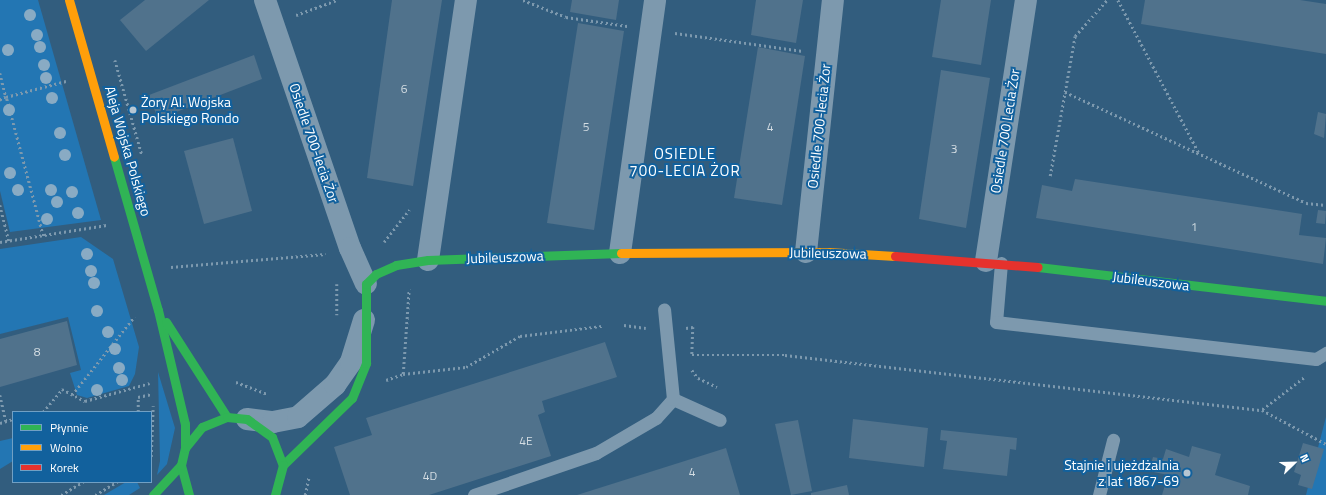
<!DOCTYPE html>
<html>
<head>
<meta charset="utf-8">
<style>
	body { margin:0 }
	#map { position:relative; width:1326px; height:495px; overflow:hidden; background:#325d7e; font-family:"Titillium Web",sans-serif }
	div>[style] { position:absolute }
	.green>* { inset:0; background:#2376b3 }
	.building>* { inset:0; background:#50728c }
	.path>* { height:2.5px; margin-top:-1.25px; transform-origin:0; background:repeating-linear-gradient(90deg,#7d99ae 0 2px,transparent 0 5px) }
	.lane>* { height:13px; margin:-6.5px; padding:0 6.5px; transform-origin:6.5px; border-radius:6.5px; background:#7d99ae }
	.street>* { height:22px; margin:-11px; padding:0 11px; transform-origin:11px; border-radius:11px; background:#7d99ae }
	.fast>* { height:9px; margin:-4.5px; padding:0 4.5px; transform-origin:4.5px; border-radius:4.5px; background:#30b455 }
	.slow>* { height:9px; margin:-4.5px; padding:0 4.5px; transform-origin:4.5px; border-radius:4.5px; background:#ff9f0a }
	.jam>* { height:9px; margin:-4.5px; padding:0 4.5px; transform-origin:4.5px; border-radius:4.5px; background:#e5322d }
	.trees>* { width:12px; height:12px; margin:-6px; border-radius:50%; background:#89abc4 }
	.dots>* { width:11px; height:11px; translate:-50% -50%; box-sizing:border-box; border:2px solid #12619d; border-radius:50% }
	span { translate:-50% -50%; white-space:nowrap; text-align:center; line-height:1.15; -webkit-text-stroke:4px #12619d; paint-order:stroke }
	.number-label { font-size:12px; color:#d3dce2 }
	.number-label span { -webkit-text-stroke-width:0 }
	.poi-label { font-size:14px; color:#fff }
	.left { translate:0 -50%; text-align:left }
	.right { translate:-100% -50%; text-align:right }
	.street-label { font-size:14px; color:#fff }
	.neighbourhood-label { font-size:15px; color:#fff; letter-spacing:1px }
	.legend { position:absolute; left:12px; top:411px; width:140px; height:72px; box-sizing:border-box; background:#12619d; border:1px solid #71a0c4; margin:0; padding:5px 7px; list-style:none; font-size:12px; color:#fff }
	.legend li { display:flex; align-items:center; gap:8px; height:20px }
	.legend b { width:20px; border:1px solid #71a0c4 }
	.north { position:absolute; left:1274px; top:443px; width:40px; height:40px; -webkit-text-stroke:3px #12619d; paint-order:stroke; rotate:67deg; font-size:11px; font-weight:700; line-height:16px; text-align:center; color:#fff }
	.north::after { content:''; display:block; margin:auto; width:14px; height:18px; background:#fff; clip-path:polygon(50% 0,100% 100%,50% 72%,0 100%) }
</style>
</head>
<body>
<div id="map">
	<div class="green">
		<i style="clip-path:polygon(0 0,38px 0,101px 220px,10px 232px,0 191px)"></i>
		<i style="clip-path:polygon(81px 237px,113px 259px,139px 347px,135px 374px,129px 386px,87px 398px,77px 395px,70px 373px,81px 370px,68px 317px,0 334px,0 249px)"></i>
		<i style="clip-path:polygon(158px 372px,175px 428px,167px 464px,157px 475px,160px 461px)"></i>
		<i style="clip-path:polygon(1326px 417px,1326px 495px,1306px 495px,1314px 463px)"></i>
		<i style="clip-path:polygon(13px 438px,13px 461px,0 469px,0 441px)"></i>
		<i style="clip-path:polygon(126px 482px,137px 482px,140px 488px,129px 495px,104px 495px)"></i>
	</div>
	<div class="building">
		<i style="clip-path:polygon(145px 0,209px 0,146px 51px,120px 20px)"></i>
		<i style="clip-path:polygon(392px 0,442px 0,413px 186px,367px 178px)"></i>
		<i style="clip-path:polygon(572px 0,619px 0,616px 20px,570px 12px)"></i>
		<i style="clip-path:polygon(756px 0,803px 0,796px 43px,751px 35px)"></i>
		<i style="clip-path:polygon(941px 0,991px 0,981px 65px,932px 57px)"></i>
		<i style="clip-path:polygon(1145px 0,1300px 0,1326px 4px,1326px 54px,1141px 24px)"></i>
		<i style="clip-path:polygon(578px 23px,624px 31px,594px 230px,547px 223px)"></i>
		<i style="clip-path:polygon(758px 47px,805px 56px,782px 205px,734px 198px)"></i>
		<i style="clip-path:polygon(254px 55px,262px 79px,158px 119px,149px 95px)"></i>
		<i style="clip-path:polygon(941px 70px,990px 78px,966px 228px,919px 219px)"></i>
		<i style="clip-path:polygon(1318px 112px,1326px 114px,1324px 138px,1314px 134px)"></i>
		<i style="clip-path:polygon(233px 138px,252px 211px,204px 224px,184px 151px)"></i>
		<i style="clip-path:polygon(1075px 179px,1302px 214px,1299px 235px,1326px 238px,1323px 264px,1036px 218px,1042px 185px,1072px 191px)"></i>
		<i style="clip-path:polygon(1318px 210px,1326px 211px,1325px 224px,1316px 223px)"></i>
		<i style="clip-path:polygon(67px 321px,77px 365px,0 387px,0 339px)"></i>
		<i style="clip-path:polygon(605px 342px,617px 377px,542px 401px,545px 412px,538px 415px,551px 456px,429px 495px,350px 495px,334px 447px,372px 435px,366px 418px)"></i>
		<i style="clip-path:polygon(853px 419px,928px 428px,924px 467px,849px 458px)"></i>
		<i style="clip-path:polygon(798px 420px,812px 491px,791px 495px,775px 424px)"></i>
		<i style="clip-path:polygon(941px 430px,1017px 438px,1016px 450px,1010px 449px,1007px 476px,943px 469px,947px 441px,940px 440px)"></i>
		<i style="clip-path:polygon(1303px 443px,1324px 449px,1312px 489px,1298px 485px,1301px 475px,1294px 472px)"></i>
		<i style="clip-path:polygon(1192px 446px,1221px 454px,1215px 475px,1250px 486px,1248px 495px,1162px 495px,1168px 475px,1149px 471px,1153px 457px,1163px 459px,1166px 449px,1189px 457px)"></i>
		<i style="clip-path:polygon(726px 448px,740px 495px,577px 495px)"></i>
		<i style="clip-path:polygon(847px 485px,849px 495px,811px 495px,811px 493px)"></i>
	</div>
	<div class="path">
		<i style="left:523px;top:0;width:46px;rotate:21.6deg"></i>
		<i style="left:566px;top:17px;width:62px;rotate:8.4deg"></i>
		<i style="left:1118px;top:0;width:173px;rotate:62.1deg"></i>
		<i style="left:296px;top:15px;width:44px;rotate:-20.1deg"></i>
		<i style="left:675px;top:33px;width:129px;rotate:8deg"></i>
		<i style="left:115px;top:60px;width:99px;rotate:74.1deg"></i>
		<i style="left:0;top:73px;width:25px;rotate:76deg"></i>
		<i style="left:6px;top:97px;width:7px;rotate:153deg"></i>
		<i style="left:1065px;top:92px;width:265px;rotate:24.7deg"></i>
		<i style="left:1306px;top:203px;width:20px;rotate:6deg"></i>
		<i style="left:1050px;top:176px;width:142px;rotate:-79.9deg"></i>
		<i style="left:1075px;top:36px;width:48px;rotate:-48.4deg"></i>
		<i style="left:0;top:205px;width:37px;rotate:76deg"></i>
		<i style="left:43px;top:236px;width:144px;rotate:-104.9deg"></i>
		<i style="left:6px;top:97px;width:62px;rotate:-14.9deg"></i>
		<i style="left:0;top:242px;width:108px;rotate:-9deg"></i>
		<i style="left:384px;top:242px;width:41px;rotate:-52deg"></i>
		<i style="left:171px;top:267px;width:155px;rotate:-4.8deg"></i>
		<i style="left:337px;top:284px;width:31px;rotate:90deg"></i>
		<i style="left:624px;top:325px;width:22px;rotate:8deg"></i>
		<i style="left:686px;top:328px;width:7px;rotate:-8deg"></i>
		<i style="left:693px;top:327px;width:28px;rotate:92deg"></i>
		<i style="left:692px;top:355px;width:93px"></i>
		<i style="left:785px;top:355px;width:480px;rotate:6.6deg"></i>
		<i style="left:692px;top:370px;width:10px;rotate:53deg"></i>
		<i style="left:698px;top:378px;width:21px;rotate:25deg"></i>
		<i style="left:403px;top:374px;width:85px;rotate:-86deg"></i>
		<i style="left:1304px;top:378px;width:53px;rotate:142.7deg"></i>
		<i style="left:1262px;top:410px;width:72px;rotate:28deg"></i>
		<i style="left:386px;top:380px;width:18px;rotate:-19deg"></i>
		<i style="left:403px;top:374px;width:63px;rotate:-6.3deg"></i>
		<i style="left:466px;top:367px;width:62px;rotate:-29.9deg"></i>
		<i style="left:520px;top:336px;width:83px;rotate:-7deg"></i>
		<i style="left:236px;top:382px;width:34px;rotate:21deg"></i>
		<i style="left:0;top:395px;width:27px;rotate:77deg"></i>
		<i style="left:72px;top:395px;width:100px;rotate:-51.5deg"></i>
		<i style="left:43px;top:412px;width:30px;rotate:-50deg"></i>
		<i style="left:62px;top:389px;width:26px;rotate:28deg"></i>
		<i style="left:85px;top:401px;width:67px;rotate:-15.5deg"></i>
		<i style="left:138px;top:412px;width:15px;rotate:-90deg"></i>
		<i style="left:138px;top:397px;width:14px;rotate:-12deg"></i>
		<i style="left:0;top:423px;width:14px;rotate:-17deg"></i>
		<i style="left:151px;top:457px;width:51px;rotate:-87.8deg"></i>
		<i style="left:61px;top:495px;width:26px;rotate:-31deg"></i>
		<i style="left:95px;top:495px;width:26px;rotate:-31deg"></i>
		<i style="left:305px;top:495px;width:19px;rotate:-78deg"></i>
	</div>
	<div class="lane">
		<i style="left:1001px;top:263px;width:59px;rotate:94.8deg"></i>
		<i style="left:996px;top:322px;width:322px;rotate:6.6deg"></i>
		<i style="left:1316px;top:359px;width:12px;rotate:-31deg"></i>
		<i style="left:673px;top:399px;width:51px;rotate:24.1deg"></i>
		<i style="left:474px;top:495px;width:129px;rotate:-19deg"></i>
		<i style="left:596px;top:453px;width:69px;rotate:-30.3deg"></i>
		<i style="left:656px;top:418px;width:25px;rotate:-48deg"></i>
		<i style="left:673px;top:399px;width:90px;rotate:-95.7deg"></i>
		<i style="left:1099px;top:495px;width:57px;rotate:-75.7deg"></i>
	</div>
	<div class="street">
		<i style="left:265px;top:0;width:262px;rotate:71.1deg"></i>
		<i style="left:350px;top:248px;width:39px;rotate:66deg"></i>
		<i style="left:806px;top:252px;width:253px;rotate:-83.9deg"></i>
		<i style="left:620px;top:253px;width:255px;rotate:-82.1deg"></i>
		<i style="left:428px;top:260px;width:263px;rotate:-81.7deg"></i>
		<i style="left:986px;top:261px;width:264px;rotate:-81.3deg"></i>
		<i style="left:247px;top:419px;width:26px;rotate:7deg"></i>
		<i style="left:273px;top:422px;width:25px;rotate:-11deg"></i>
		<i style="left:298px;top:417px;width:49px;rotate:-40.9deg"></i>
		<i style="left:335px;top:385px;width:28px;rotate:-55deg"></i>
		<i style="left:351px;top:362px;width:44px;rotate:-72.8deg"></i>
	</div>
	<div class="fast">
		<i style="left:114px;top:157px;width:159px;rotate:74deg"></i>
		<i style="left:158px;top:310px;width:117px;rotate:76.7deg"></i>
		<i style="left:185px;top:424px;width:24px;rotate:90deg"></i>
		<i style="left:1038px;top:267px;width:290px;rotate:6.7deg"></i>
		<i style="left:166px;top:322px;width:113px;rotate:57.3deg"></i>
		<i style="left:283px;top:465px;width:96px;rotate:-44.2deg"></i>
		<i style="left:352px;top:398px;width:38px;rotate:-68deg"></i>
		<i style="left:366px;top:363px;width:79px;rotate:-90deg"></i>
		<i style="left:366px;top:284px;width:14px;rotate:-45deg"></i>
		<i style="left:376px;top:274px;width:22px;rotate:-24deg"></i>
		<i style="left:396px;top:265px;width:32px;rotate:-9deg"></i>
		<i style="left:428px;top:260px;width:193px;rotate:-2.1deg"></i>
		<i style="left:153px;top:495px;width:41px;rotate:-47deg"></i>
		<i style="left:189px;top:495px;width:31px;rotate:-105deg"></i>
		<i style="left:181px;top:465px;width:17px;rotate:-77deg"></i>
		<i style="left:185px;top:448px;width:27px;rotate:-51deg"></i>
		<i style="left:202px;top:427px;width:27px;rotate:-22deg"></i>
		<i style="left:227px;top:417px;width:20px;rotate:6deg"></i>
		<i style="left:247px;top:419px;width:31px;rotate:36deg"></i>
		<i style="left:272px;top:437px;width:30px;rotate:69deg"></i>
		<i style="left:283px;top:465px;width:31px;rotate:105deg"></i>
	</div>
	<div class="slow">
		<i style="left:69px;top:0;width:163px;rotate:74deg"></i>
		<i style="left:621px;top:253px;width:207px;rotate:-0.3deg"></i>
		<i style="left:828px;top:252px;width:67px;rotate:3.4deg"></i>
	</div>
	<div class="jam">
		<i style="left:895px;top:256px;width:143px;rotate:4.4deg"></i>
	</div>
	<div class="trees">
		<i style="left:30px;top:15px"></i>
		<i style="left:37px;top:35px"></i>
		<i style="left:40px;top:47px"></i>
		<i style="left:8px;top:50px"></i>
		<i style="left:44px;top:65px"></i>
		<i style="left:46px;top:78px"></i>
		<i style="left:52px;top:98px"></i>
		<i style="left:9px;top:110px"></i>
		<i style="left:60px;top:133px"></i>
		<i style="left:65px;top:155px"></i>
		<i style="left:10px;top:173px"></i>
		<i style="left:18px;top:190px"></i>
		<i style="left:51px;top:190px"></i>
		<i style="left:72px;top:192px"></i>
		<i style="left:57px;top:202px"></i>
		<i style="left:78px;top:213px"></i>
		<i style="left:47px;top:219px"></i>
		<i style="left:87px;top:254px"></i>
		<i style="left:91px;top:271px"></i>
		<i style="left:94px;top:283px"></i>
		<i style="left:97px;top:311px"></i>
		<i style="left:108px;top:332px"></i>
		<i style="left:115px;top:349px"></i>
		<i style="left:119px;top:368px"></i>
		<i style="left:122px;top:380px"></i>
		<i style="left:97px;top:390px"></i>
	</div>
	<div class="dots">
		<i style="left:133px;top:110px;background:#b7c6d2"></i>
		<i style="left:1187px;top:473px;background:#b7c6d2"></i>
	</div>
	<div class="number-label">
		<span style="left:404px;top:89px">6</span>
		<span style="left:586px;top:127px">5</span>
		<span style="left:770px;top:127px">4</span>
		<span style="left:954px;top:149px">3</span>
		<span style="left:1194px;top:227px">1</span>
		<span style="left:37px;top:352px">8</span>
		<span style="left:526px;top:441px">4E</span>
		<span style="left:692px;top:472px">4</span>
		<span style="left:430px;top:476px">4D</span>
	</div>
	<div class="poi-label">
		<span class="left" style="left:141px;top:110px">Żory Al. Wojska<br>Polskiego Rondo</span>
		<span class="right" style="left:1179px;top:473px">Stajnie i ujeżdżalnia<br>z lat 1867-69</span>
	</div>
	<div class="street-label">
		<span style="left:819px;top:126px;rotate:-84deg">Osiedle 700-lecia Żor</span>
		<span style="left:1005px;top:131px;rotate:-81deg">Osiedle 700 Lecia Żor</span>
		<span style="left:314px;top:143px;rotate:71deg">Osiedle 700-lecia Żor</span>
		<span style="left:128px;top:151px;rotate:74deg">Aleja Wojska Polskiego</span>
		<span style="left:828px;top:253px;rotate:1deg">Jubileuszowa</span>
		<span style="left:505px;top:257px;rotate:-2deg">Jubileuszowa</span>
		<span style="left:1151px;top:281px;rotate:7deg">Jubileuszowa</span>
	</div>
	<div class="neighbourhood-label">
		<span style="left:685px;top:162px">OSIEDLE<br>700-LECIA ŻOR</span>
	</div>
	<ul class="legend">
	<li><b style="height:5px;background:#30b455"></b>Płynnie</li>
	<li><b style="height:5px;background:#ff9f0a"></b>Wolno</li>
	<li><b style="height:5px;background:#e5322d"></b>Korek</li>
	</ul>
	<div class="north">N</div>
</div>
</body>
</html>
